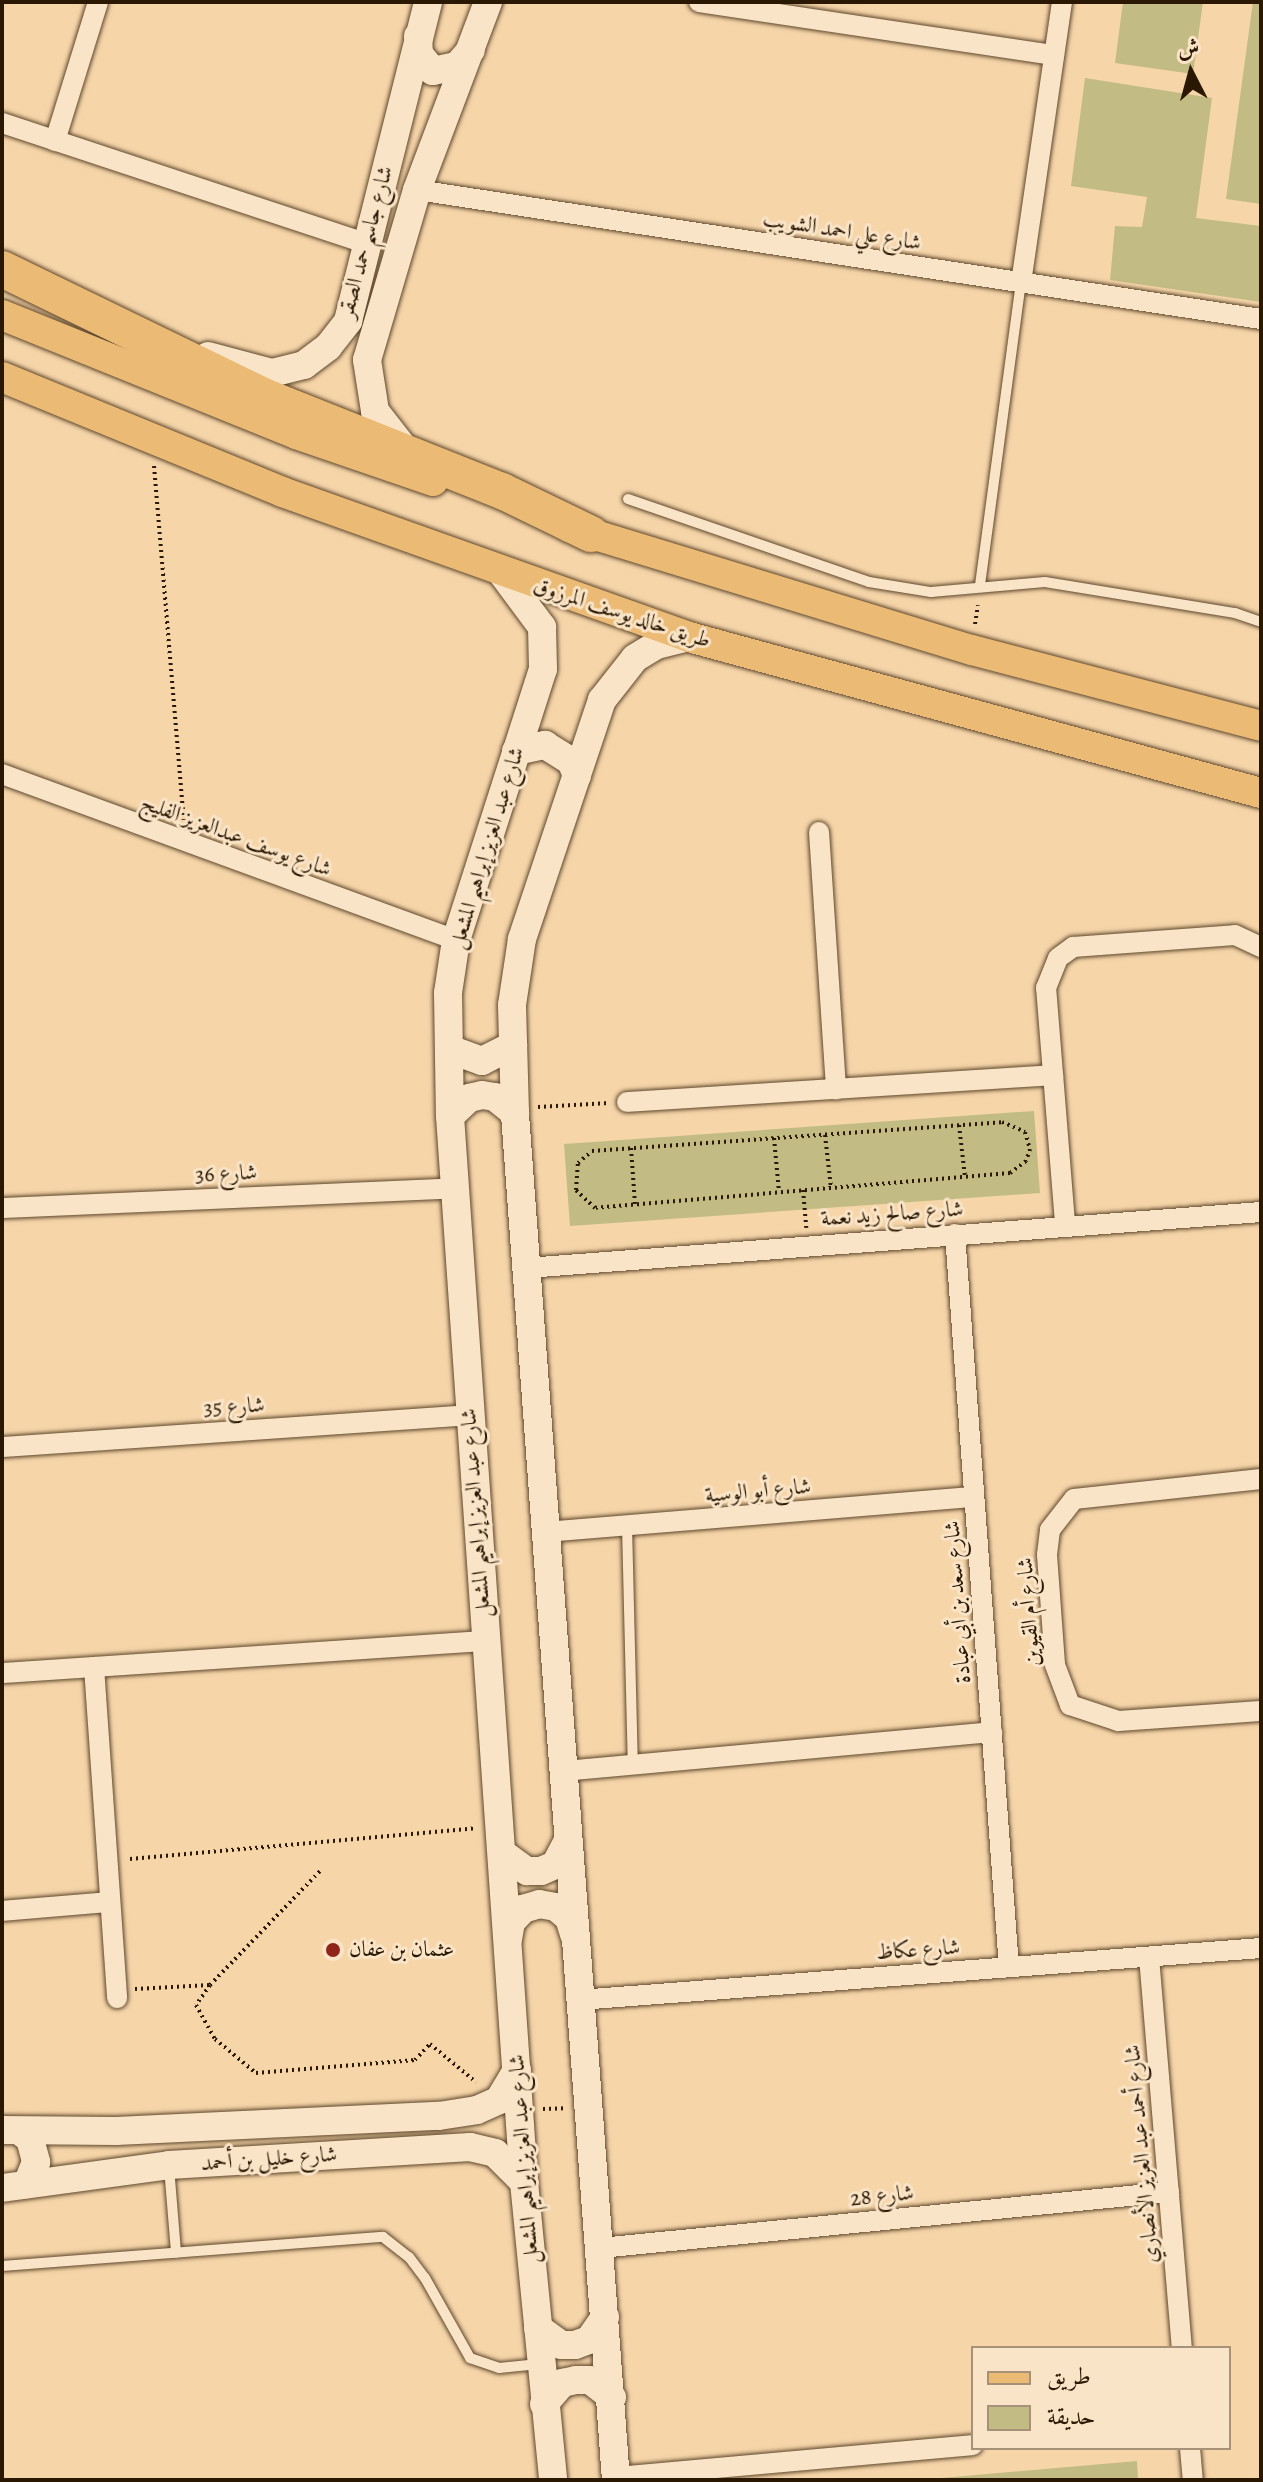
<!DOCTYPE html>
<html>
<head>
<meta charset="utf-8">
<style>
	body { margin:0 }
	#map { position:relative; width:1263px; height:2482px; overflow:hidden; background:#f6d5a9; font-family:Alegreya,Amiri,serif }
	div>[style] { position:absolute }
	.green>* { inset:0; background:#c2bc84 }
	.path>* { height:4px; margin-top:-2px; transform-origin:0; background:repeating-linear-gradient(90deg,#2b1803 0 2px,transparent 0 6px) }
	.roads { filter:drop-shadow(0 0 2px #5e472c) drop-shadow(0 0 2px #5e472c) }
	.lane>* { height:10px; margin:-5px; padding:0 5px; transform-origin:5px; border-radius:5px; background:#f9e4c7 }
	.street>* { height:20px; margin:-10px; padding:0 10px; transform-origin:10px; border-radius:10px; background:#f9e4c7 }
	.secondary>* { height:28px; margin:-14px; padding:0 14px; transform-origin:14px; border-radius:14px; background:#f9e4c7 }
	.primary>* { height:30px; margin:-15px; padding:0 15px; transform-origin:15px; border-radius:15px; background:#ebba74 }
	.highway>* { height:36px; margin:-18px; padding:0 18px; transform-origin:18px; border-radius:18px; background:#ebba74 }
	.dots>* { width:22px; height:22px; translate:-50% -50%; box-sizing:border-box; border:4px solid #f9e4c7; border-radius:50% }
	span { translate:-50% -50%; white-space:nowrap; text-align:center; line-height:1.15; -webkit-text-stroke:6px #f9e4c7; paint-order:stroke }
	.street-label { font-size:22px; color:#2b1803 }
	.poi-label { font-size:22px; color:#2b1803 }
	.left { translate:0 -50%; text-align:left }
	.frame { position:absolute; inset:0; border:4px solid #2b1803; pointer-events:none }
	.legend { position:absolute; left:971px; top:2346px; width:260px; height:104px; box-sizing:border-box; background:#f9e4c7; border:2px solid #a79279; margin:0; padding:10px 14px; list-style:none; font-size:24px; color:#2b1803 }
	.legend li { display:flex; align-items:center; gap:16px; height:40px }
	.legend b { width:40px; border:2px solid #a79279 }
	.north { position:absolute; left:1151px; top:32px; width:80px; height:80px; -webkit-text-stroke:6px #f9e4c7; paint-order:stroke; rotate:354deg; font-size:22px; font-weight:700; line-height:32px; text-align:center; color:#2b1803 }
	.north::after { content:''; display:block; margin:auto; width:28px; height:36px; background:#2b1803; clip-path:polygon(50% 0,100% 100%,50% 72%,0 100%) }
</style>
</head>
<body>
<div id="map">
	<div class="green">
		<i style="clip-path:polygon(1123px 2px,1203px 2px,1193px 74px,1115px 63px)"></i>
		<i style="clip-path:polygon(1253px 2px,1261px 2px,1261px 204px,1226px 199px)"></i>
		<i style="clip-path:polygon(1085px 78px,1212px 98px,1196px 218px,1261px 226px,1261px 302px,1110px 280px,1115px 226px,1142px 227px,1147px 197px,1071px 186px)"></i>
		<i style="clip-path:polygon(1034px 1111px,1040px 1193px,570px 1226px,564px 1144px)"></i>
		<i style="clip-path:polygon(1137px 2461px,1138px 2480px,919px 2480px)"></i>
	</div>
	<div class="path">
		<i style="left:154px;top:466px;width:355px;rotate:85.2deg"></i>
		<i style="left:975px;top:624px;width:19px;rotate:-81deg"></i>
		<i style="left:538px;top:1107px;width:71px;rotate:-3.2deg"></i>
		<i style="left:1002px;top:1122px;width:25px;rotate:23deg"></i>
		<i style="left:1025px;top:1132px;width:18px;rotate:74deg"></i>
		<i style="left:1030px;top:1149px;width:13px;rotate:108deg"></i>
		<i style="left:1026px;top:1161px;width:20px;rotate:143deg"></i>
		<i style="left:1010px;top:1173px;width:416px;rotate:175.2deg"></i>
		<i style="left:595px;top:1208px;width:26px;rotate:-137deg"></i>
		<i style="left:576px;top:1190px;width:27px;rotate:-86deg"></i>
		<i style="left:578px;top:1163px;width:18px;rotate:-41deg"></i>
		<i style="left:592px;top:1151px;width:411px;rotate:-4deg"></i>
		<i style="left:959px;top:1125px;width:52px;rotate:83.4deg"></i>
		<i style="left:825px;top:1135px;width:53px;rotate:83.5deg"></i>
		<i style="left:774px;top:1138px;width:54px;rotate:84.7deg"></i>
		<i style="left:631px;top:1148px;width:56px;rotate:85.9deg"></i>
		<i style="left:803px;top:1190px;width:38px;rotate:85deg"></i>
		<i style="left:130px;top:1859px;width:347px;rotate:-5.1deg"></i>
		<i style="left:210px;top:1985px;width:24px;rotate:125deg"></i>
		<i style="left:196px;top:2005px;width:39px;rotate:61deg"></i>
		<i style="left:215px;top:2039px;width:53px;rotate:39.7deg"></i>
		<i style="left:256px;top:2073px;width:160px;rotate:-4.7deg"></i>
		<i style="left:415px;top:2060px;width:22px;rotate:-47deg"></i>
		<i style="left:430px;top:2044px;width:60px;rotate:39.6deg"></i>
		<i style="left:135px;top:1989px;width:75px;rotate:-3.1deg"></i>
		<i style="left:210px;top:1985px;width:160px;rotate:-46deg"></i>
		<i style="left:543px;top:2109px;width:23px;rotate:-2deg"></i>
	</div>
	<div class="roads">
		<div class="lane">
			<i style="left:628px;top:499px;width:255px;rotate:19deg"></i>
			<i style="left:869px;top:582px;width:63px;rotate:9.2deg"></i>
			<i style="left:931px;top:592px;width:114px;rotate:-5deg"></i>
			<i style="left:1045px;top:582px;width:193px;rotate:9.3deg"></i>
			<i style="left:1235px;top:613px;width:28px;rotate:19deg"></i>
			<i style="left:980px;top:585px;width:305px;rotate:-82.3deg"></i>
			<i style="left:627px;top:1526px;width:239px;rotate:88.6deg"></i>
			<i style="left:169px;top:2167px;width:86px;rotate:85.3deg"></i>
			<i style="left:2px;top:2266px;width:382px;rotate:-4.4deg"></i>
			<i style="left:383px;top:2237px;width:33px;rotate:38deg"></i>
			<i style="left:409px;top:2257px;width:26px;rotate:53deg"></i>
			<i style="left:425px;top:2278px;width:92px;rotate:60.6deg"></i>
			<i style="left:470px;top:2358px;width:31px;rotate:19deg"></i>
			<i style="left:499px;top:2368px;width:40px;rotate:-5.7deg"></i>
		</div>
		<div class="street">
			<i style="left:699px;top:2px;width:359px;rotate:8.5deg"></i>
			<i style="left:2px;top:123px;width:385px;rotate:18.3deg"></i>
			<i style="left:55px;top:141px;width:145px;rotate:-72.8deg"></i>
			<i style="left:417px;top:190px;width:854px;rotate:8.69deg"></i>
			<i style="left:1021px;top:283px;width:284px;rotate:-81.7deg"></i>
			<i style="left:2px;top:774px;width:483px;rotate:20.1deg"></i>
			<i style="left:819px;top:832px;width:258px;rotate:86.2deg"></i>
			<i style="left:627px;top:1102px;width:427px;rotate:-3.6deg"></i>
			<i style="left:2px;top:1208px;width:451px;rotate:-2.5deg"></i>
			<i style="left:1065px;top:1223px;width:236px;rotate:-94.6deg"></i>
			<i style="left:1046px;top:988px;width:32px;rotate:-68deg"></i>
			<i style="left:1058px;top:958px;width:19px;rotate:-36deg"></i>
			<i style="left:1073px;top:947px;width:162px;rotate:-4.2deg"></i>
			<i style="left:1235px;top:935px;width:29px;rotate:25deg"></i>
			<i style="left:955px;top:1234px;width:735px;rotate:85.79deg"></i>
			<i style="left:527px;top:1268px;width:736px;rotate:-4.36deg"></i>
			<i style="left:2px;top:1447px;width:468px;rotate:-3.9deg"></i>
			<i style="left:1261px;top:1479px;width:188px;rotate:173.9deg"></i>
			<i style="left:1074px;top:1499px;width:39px;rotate:128deg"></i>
			<i style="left:1050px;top:1530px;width:25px;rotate:97deg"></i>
			<i style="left:1047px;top:1555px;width:110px;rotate:85.8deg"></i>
			<i style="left:1055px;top:1665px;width:43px;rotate:69.4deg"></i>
			<i style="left:1070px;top:1705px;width:51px;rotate:18.4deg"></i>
			<i style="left:1118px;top:1721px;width:143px;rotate:-4deg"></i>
			<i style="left:546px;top:1532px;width:429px;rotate:-4.7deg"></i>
			<i style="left:94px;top:1667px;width:332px;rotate:86deg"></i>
			<i style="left:2px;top:1673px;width:484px;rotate:-3.8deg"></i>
			<i style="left:564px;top:1771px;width:430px;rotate:-5.2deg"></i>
			<i style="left:2px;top:1911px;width:108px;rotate:-4.8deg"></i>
			<i style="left:1149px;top:1957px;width:392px;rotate:85.2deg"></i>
			<i style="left:579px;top:2000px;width:684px;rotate:-4.36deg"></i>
			<i style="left:600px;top:2248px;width:572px;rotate:-5.62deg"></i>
			<i style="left:1190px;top:2448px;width:32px;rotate:85deg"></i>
			<i style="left:616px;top:2477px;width:358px;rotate:-5.1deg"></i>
		</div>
		<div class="secondary">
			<i style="left:418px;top:36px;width:18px;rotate:87deg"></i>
			<i style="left:419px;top:54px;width:22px;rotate:51deg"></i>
			<i style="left:433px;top:71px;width:25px;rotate:-12deg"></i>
			<i style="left:457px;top:66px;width:21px;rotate:-49deg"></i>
			<i style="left:208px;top:356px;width:66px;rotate:14.9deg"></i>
			<i style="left:272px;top:373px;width:33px;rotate:-14deg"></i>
			<i style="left:304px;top:365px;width:30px;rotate:-37deg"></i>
			<i style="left:328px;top:347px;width:33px;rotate:-52deg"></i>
			<i style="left:348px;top:321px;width:329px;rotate:-75.9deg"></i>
			<i style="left:407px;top:452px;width:52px;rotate:-128deg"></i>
			<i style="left:375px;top:411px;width:52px;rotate:-98.9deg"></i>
			<i style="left:367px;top:360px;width:177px;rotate:-73.6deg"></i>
			<i style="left:417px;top:190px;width:201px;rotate:-69.3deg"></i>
			<i style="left:501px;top:572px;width:69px;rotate:53.3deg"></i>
			<i style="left:542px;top:627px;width:42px;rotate:88.6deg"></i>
			<i style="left:543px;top:669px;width:285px;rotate:107.8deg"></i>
			<i style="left:456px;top:940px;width:54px;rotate:98.6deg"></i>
			<i style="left:448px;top:993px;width:123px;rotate:89.1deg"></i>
			<i style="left:450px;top:1116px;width:1069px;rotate:86.03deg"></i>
			<i style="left:524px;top:2182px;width:299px;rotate:84.4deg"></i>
			<i style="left:516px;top:751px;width:30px;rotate:-12deg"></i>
			<i style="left:545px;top:745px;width:31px;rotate:32deg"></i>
			<i style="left:571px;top:761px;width:16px;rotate:68deg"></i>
			<i style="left:449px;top:1049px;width:35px;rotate:20deg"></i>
			<i style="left:482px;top:1061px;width:35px;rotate:-27deg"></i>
			<i style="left:450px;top:1116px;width:26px;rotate:-43deg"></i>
			<i style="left:469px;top:1098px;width:13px;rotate:-13deg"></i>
			<i style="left:482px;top:1095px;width:13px;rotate:9deg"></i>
			<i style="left:495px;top:1097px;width:26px;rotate:39deg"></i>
			<i style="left:502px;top:1853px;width:31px;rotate:36deg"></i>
			<i style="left:527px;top:1871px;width:14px"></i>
			<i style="left:541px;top:1871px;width:15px;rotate:-23deg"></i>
			<i style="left:555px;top:1865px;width:27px;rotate:-62deg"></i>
			<i style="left:508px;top:1939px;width:17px;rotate:-80deg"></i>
			<i style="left:511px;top:1922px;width:18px;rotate:-47deg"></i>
			<i style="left:523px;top:1909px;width:17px;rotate:-17deg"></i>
			<i style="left:539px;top:1904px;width:17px;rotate:10deg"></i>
			<i style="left:556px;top:1907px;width:17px;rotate:40deg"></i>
			<i style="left:569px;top:1918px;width:17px;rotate:73deg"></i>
			<i style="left:2px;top:2130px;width:114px;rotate:0.5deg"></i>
			<i style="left:116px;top:2131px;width:323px;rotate:-2.7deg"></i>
			<i style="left:439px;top:2116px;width:38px;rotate:-9deg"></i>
			<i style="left:477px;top:2110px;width:24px;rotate:-24deg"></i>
			<i style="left:499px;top:2100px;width:35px;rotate:-59deg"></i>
			<i style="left:20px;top:2131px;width:13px;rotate:39deg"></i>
			<i style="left:30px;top:2139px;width:24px;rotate:75deg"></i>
			<i style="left:36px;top:2162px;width:24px;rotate:112deg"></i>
			<i style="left:2px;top:2188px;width:169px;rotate:-7.8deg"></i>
			<i style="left:169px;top:2165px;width:302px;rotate:-3.4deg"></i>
			<i style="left:470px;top:2147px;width:26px;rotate:13deg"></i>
			<i style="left:495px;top:2153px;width:41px;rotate:45deg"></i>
			<i style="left:538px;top:2328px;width:29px;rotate:36deg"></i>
			<i style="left:561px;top:2345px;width:14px"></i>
			<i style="left:575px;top:2345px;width:15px;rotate:-20deg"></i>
			<i style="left:589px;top:2340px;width:28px;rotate:-55deg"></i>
			<i style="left:544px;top:2404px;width:28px;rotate:-49deg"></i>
			<i style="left:562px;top:2383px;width:14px;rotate:-12deg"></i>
			<i style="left:576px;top:2380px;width:14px"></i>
			<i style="left:590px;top:2380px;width:28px;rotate:38deg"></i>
			<i style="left:616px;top:2480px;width:1371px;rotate:-94.23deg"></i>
			<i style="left:515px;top:1113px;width:108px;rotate:-91.6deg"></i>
			<i style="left:512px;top:1005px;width:67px;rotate:-81.4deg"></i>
			<i style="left:522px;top:939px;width:252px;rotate:-71.5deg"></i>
			<i style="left:602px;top:700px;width:53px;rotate:-51.8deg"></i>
			<i style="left:635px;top:658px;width:26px;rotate:-31deg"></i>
			<i style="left:657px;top:645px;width:33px;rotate:-14deg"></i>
		</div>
		<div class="primary">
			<i style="left:2px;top:315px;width:317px;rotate:22deg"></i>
			<i style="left:296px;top:434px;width:145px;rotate:18.9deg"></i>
			<i style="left:2px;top:377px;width:303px;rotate:22.3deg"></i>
			<i style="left:282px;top:492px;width:432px;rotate:19.6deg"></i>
			<i style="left:689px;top:637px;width:593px;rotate:15.26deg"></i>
			<i style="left:569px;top:527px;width:421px;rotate:17deg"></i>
			<i style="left:972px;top:650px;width:299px;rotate:14.7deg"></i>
		</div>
		<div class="highway">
			<i style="left:2px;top:269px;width:290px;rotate:25.9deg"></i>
			<i style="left:263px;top:396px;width:257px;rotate:21.7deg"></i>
			<i style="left:502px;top:491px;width:99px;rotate:25.8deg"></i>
		</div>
	</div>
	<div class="dots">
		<i style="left:333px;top:1950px;background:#8f2418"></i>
	</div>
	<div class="street-label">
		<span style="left:842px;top:231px;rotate:9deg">شارع علي احمد الشويب</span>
		<span style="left:366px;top:242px;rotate:-75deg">شارع جاسم حمد الصقر</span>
		<span style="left:622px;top:613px;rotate:18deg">طريق خالد يوسف المرزوق</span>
		<span style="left:236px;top:836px;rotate:20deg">شارع يوسف عبدالعزيز الفليج</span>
		<span style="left:487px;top:848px;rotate:-73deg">شارع عبد العزيز إبراهيم المشعل</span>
		<span style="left:226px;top:1174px;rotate:-3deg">شارع 36</span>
		<span style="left:892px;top:1214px;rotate:-4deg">شارع صالح زيد نعمة</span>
		<span style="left:234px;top:1407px;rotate:-4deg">شارع 35</span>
		<span style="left:758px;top:1491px;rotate:-5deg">شارع أبو الوسية</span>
		<span style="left:476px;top:1513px;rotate:-94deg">شارع عبد العزيز إبراهيم المشعل</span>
		<span style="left:958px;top:1602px;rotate:-94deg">شارع سعد بن أبي عبادة</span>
		<span style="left:1029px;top:1612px;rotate:-94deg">شارع أم القيوين</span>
		<span style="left:918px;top:1950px;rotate:-4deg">شارع عكاظ</span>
		<span style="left:1142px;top:2154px;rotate:-95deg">شارع أحمد عبد العزيز الأنصاري</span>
		<span style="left:269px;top:2159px;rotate:-4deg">شارع خليل بن أحمد</span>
		<span style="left:524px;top:2159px;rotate:-94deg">شارع عبد العزيز إبراهيم المشعل</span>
		<span style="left:882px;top:2196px;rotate:-6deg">شارع 28</span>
	</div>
	<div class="poi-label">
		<span class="left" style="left:349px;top:1950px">عثمان بن عفان</span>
	</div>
	<div class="frame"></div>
	<ul class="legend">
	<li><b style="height:10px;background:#ebba74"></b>طريق</li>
	<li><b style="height:22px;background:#c2bc84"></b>حديقة</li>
	</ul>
	<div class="north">ش</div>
</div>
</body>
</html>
